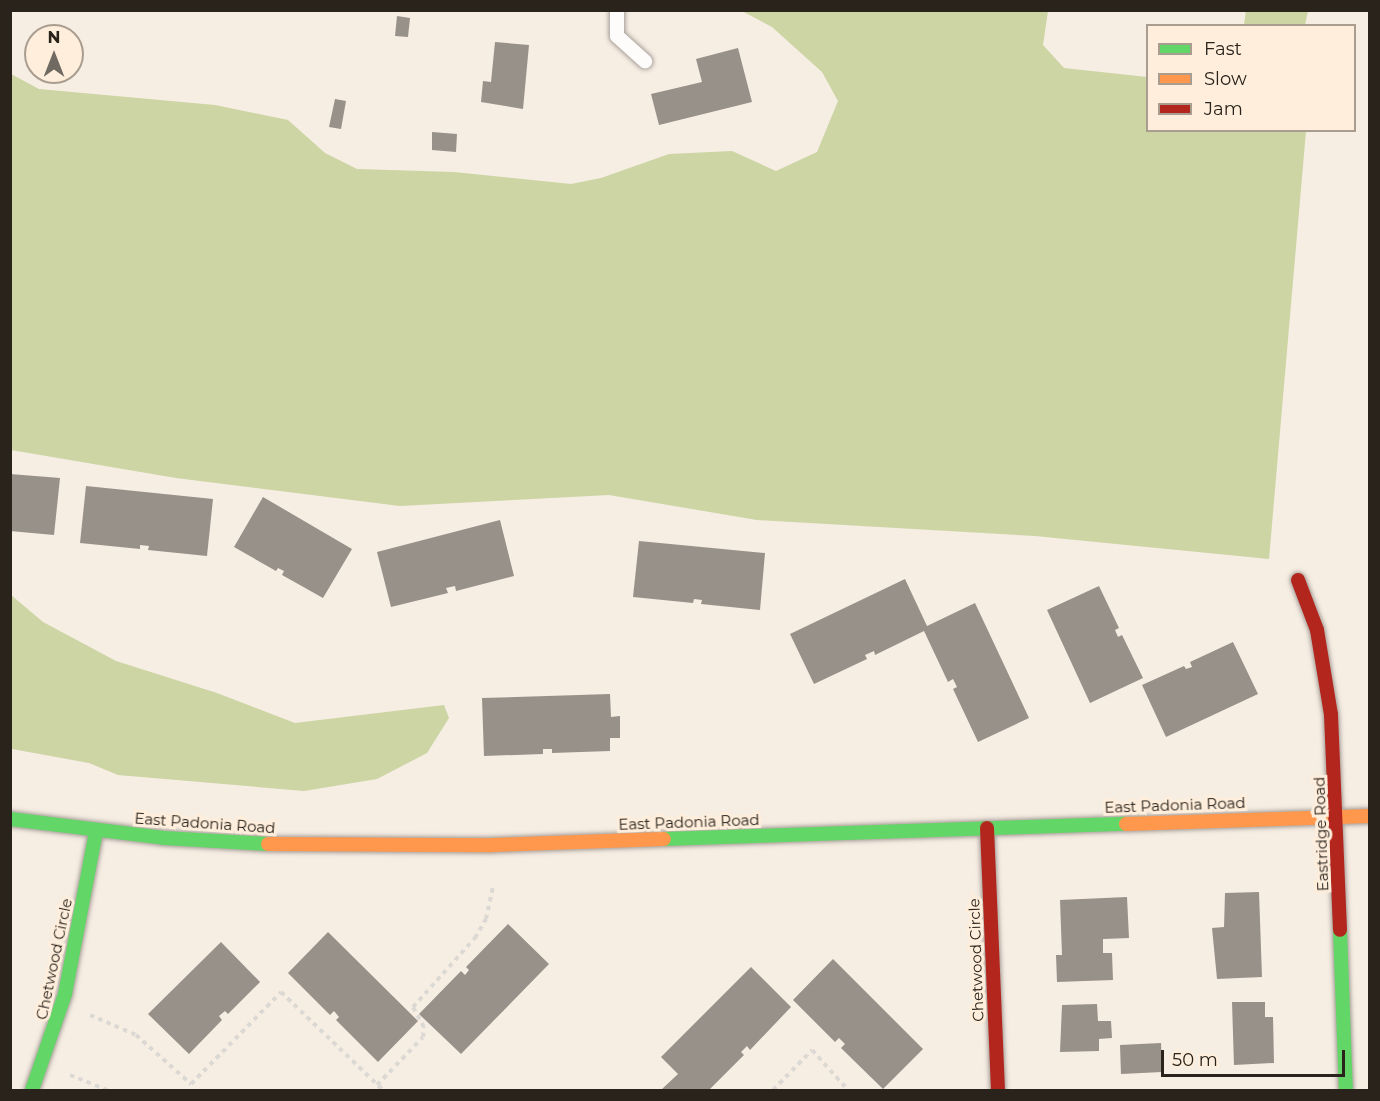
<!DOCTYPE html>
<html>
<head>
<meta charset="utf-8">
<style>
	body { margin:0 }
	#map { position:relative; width:1380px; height:1101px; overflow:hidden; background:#f6ede3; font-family:Montserrat,sans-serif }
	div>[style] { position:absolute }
	.forest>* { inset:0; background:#ccd5a3 }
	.building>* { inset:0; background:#989189 }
	.path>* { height:4px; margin-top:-2px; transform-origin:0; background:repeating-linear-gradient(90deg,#dcd9d5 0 4.5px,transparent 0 9px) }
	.roads { filter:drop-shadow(0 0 2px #a8a19a) drop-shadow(0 0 2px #a8a19a) }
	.lane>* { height:14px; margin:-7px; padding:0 7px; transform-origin:7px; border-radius:7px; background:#fefcfb }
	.fast>* { height:14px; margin:-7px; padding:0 7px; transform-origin:7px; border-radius:7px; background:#63d668 }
	.slow>* { height:14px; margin:-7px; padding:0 7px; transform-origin:7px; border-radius:7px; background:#ff974d }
	.jam>* { height:14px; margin:-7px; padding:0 7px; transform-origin:7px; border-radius:7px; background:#b3261e }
	span { translate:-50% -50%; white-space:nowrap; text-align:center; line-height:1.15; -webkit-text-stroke:6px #feeedb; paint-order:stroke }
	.street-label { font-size:15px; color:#29231c }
	.frame { position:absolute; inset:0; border:12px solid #29231c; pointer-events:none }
	.legend { position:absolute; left:1146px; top:24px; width:210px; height:108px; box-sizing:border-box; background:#feeedb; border:2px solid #a99d8f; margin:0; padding:8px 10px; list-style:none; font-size:18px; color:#29231c }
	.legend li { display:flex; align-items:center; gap:12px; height:30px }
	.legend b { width:30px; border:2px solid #a99d8f }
	.north { position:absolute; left:24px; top:24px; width:60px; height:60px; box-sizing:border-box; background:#feeedb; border:2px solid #a99d8f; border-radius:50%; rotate:0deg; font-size:16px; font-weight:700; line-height:24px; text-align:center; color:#29231c }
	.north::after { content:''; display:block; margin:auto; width:21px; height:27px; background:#716a62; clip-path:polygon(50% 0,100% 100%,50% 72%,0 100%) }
	.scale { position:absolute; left:1161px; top:1050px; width:184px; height:27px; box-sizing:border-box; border:3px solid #29231c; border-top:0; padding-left:8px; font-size:18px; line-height:21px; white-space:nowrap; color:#29231c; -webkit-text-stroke:4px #feeedb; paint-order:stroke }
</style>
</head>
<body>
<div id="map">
	<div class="forest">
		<i style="clip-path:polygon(1246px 10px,1308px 10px,1308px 11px,1305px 25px,1244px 25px)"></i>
		<i style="clip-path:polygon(742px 11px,1048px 11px,1043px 45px,1064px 68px,1147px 77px,1148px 130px,1306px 131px,1269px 559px,1035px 536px,757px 520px,609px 495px,400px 506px,176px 478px,11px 450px,11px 74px,39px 89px,215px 105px,288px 120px,325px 153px,357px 169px,454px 172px,571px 184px,601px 178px,669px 154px,732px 151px,776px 171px,817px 152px,838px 101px,822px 72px,772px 27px)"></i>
		<i style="clip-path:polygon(11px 595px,43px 622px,116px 661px,217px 693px,295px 723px,444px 705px,449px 718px,427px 753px,377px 779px,304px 791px,118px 775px,89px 763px,12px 749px)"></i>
	</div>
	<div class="building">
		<i style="clip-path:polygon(397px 16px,410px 18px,408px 37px,395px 36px)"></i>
		<i style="clip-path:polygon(495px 42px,529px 45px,523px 109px,481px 102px,483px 81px,491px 82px)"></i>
		<i style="clip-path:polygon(738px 48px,752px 102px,659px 125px,651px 94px,702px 82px,696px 59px)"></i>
		<i style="clip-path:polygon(335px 99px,346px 101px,341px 129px,329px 127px)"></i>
		<i style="clip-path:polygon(432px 132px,457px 134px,456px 152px,432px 150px)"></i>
		<i style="clip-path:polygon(10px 474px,60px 478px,54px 535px,10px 531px)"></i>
		<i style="clip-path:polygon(86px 486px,213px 499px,207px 556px,148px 550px,149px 546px,140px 545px,140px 549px,80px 543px)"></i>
		<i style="clip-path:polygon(263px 497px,352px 549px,323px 598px,282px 575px,284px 571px,278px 568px,276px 571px,234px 547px)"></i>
		<i style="clip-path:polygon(500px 520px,514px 576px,456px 591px,455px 586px,446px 588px,448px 593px,391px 607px,377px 552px)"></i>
		<i style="clip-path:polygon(639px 541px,765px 553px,760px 610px,701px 604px,702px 600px,694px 599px,693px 603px,633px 597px)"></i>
		<i style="clip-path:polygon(905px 579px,927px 626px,975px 603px,1029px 718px,978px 742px,953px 689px,957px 687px,953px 679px,948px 682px,924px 631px,875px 655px,874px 651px,865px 655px,867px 659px,814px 684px,790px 634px)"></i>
		<i style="clip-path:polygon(1099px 586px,1119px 628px,1115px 630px,1118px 637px,1122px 635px,1143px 678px,1090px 703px,1047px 610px)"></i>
		<i style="clip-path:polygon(1233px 642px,1258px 694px,1166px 737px,1142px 685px,1184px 666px,1186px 669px,1192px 667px,1190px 662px)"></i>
		<i style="clip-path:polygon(610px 694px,611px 717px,620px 716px,620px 738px,610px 738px,610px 751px,552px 753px,552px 749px,543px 749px,543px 754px,484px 756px,482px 698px)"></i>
		<i style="clip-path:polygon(1259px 892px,1262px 977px,1217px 979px,1212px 928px,1224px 927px,1225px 893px)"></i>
		<i style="clip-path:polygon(1127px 897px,1129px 938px,1103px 939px,1103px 953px,1112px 953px,1113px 980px,1057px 982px,1056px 955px,1062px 955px,1060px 900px)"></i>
		<i style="clip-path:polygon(508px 924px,549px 964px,461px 1054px,419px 1014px,461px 971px,465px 975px,469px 970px,466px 967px)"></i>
		<i style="clip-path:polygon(328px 932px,418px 1021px,378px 1062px,336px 1020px,339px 1017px,334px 1011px,330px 1015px,288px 973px)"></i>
		<i style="clip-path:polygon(221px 942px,260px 982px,228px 1014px,225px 1011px,219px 1016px,222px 1020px,189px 1054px,148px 1014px)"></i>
		<i style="clip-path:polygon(833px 959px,923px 1049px,883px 1089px,841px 1048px,845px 1044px,839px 1038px,835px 1042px,793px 1000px)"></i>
		<i style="clip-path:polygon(751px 967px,791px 1007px,750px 1050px,747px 1046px,741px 1052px,744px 1055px,709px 1090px,661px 1090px,678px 1074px,661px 1057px)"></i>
		<i style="clip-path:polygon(1232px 1002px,1265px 1002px,1265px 1017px,1273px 1017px,1274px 1063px,1234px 1065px)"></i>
		<i style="clip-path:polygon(1097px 1004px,1098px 1021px,1111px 1021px,1112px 1038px,1099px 1039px,1099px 1051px,1060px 1052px,1062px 1005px)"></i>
		<i style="clip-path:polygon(1161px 1043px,1162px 1072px,1121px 1074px,1120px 1045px)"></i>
	</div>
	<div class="path">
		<i style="left:90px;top:1015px;width:50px;rotate:23.5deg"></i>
		<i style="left:136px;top:1035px;width:74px;rotate:41.7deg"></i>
		<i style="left:191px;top:1084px;width:129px;rotate:-45.6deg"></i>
		<i style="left:281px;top:992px;width:141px;rotate:43.9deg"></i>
		<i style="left:70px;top:1075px;width:40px;rotate:22deg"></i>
		<i style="left:377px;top:1085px;width:66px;rotate:-46.2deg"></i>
		<i style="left:423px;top:1037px;width:10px;rotate:-84deg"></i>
		<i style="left:424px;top:1027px;width:23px;rotate:-119deg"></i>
		<i style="left:413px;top:1007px;width:93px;rotate:-48.1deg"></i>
		<i style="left:475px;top:938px;width:22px;rotate:-60deg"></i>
		<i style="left:486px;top:919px;width:34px;rotate:-78deg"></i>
		<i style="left:773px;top:1090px;width:56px;rotate:-45.7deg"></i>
		<i style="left:812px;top:1050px;width:54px;rotate:48deg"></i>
	</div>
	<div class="roads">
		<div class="lane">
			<i style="left:617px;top:10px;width:26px;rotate:90deg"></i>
			<i style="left:617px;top:36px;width:38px;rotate:42deg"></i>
		</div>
		<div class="fast">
			<i style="left:10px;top:819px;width:155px;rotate:7deg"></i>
			<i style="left:164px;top:838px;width:104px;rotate:3.3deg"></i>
			<i style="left:664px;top:839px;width:462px;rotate:-1.9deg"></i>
			<i style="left:1340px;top:930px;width:160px;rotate:87.9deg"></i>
			<i style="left:32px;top:1090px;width:102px;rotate:-71deg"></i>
			<i style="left:65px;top:994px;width:166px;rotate:-79.2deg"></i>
		</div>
		<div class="slow">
			<i style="left:1126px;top:824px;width:244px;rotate:-1.9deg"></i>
			<i style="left:268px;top:844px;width:225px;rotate:0.3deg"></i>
			<i style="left:493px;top:845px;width:171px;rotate:-2deg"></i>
		</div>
		<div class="jam">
			<i style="left:1298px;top:580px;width:53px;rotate:69.2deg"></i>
			<i style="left:1317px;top:630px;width:86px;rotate:80.6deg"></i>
			<i style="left:1331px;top:715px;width:215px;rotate:87.6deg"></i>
			<i style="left:987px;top:828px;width:262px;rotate:87.6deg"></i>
		</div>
	</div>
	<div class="street-label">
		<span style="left:1175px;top:805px;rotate:-2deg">East Padonia Road</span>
		<span style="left:689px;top:822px;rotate:-2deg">East Padonia Road</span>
		<span style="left:205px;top:823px;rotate:4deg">East Padonia Road</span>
		<span style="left:1321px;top:834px;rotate:-92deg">Eastridge Road</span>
		<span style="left:54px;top:959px;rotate:-78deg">Chetwood Circle</span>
		<span style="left:976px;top:960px;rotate:-92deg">Chetwood Circle</span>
	</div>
	<div class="frame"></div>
	<ul class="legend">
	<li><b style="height:8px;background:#63d668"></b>Fast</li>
	<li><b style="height:8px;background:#ff974d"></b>Slow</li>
	<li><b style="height:8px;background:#b3261e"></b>Jam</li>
	</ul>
	<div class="north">N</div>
	<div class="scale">50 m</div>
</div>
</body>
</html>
